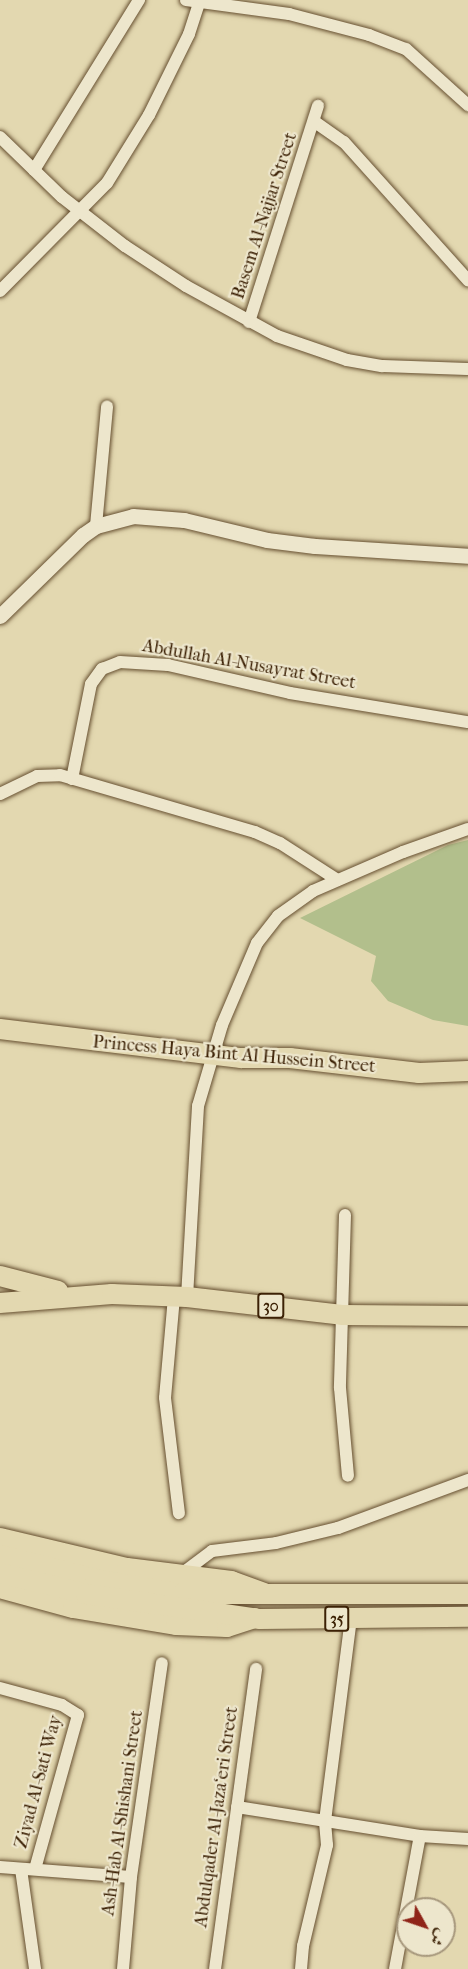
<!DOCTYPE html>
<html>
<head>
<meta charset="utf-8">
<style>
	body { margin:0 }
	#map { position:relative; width:468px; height:1969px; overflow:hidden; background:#e3d8b0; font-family:"IM FELL French Canon",Amiri,serif }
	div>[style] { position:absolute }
	.green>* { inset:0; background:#b2bf8c }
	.roads { filter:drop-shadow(0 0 2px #664f30) drop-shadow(0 0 2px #664f30) }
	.minor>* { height:12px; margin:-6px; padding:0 6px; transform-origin:6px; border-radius:6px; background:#ede6cc }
	.tertiary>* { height:15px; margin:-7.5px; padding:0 7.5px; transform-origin:7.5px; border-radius:7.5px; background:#ede6cc }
	.primary>* { height:20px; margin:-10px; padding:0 10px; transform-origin:10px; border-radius:10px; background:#e3d8b0 }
	.trunk>* { height:20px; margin:-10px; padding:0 10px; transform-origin:10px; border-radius:10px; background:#e3d8b0 }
	span { translate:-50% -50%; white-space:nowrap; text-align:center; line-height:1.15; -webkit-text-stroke:4.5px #ede6cc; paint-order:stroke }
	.shield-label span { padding:2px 4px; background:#ede6cc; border:2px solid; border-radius:4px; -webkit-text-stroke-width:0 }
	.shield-label { font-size:16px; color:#3c2105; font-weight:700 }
	.street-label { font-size:18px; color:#3c2105 }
	.north { position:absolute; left:396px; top:1897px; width:60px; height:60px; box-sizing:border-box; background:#ede6cc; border:2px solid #a6977c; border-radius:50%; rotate:130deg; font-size:16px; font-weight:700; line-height:24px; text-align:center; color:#3c2105 }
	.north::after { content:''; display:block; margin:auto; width:21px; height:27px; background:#8f2418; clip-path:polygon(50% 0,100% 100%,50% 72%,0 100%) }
</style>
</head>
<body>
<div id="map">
	<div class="green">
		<i style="clip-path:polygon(468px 840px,468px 1026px,433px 1020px,388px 1001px,371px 981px,376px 956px,300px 918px,448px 845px)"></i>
	</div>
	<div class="roads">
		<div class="minor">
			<i style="left:186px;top:0;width:104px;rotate:7.7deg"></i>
			<i style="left:289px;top:14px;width:83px;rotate:14.7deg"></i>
			<i style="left:369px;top:35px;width:40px;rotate:21deg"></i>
			<i style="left:406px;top:49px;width:84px;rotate:42.1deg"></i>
			<i style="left:315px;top:122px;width:35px;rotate:35deg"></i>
			<i style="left:344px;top:142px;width:186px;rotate:48.1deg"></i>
			<i style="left:0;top:137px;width:86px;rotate:44.1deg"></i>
			<i style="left:62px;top:197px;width:80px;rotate:37.9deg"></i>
			<i style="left:125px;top:246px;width:73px;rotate:33.3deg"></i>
			<i style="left:186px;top:286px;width:104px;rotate:28.8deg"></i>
			<i style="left:277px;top:336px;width:74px;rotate:18.9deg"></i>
			<i style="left:347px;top:360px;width:36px;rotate:10deg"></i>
			<i style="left:382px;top:366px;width:86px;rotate:2deg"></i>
			<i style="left:34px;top:170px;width:200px;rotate:-58.3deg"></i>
			<i style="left:0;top:291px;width:152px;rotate:-45.3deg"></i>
			<i style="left:107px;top:183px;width:80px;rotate:-58.3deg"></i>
			<i style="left:149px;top:115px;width:90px;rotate:-63.7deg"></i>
			<i style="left:189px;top:34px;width:36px;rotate:-72deg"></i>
			<i style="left:249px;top:322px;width:227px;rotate:-72.3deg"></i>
			<i style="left:96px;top:526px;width:120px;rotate:-84.7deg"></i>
			<i style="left:72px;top:779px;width:97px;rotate:-78.7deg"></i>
			<i style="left:91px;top:684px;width:19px;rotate:-54deg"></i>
			<i style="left:102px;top:669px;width:19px;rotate:-21deg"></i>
			<i style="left:120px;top:662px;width:48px;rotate:3.6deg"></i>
			<i style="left:168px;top:665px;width:125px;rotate:12.9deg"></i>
			<i style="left:290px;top:693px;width:180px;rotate:9.3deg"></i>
			<i style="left:0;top:794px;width:41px;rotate:-25.9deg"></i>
			<i style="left:37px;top:776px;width:23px;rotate:-2deg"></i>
			<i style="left:60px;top:775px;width:203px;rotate:16.3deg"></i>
			<i style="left:255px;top:832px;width:27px;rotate:24deg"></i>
			<i style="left:280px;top:843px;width:67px;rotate:32.7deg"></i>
			<i style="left:345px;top:1215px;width:173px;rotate:91.7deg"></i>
			<i style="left:340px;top:1388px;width:88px;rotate:84.8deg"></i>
			<i style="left:174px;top:1297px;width:101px;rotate:95.1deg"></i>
			<i style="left:165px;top:1398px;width:116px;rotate:83.1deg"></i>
			<i style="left:187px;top:1297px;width:191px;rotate:-86.7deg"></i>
			<i style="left:198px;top:1106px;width:84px;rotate:-73.5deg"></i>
			<i style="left:222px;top:1025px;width:89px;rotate:-66.9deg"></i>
			<i style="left:257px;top:943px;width:34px;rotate:-52deg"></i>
			<i style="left:278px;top:916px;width:43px;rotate:-35.5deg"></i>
			<i style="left:313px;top:891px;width:98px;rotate:-23.4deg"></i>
			<i style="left:403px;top:852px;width:69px;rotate:-19.5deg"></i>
			<i style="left:180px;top:1575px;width:40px;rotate:-37deg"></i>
			<i style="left:212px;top:1551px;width:64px;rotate:-7.1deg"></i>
			<i style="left:276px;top:1543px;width:64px;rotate:-13.6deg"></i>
			<i style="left:338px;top:1528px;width:139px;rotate:-20.3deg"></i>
			<i style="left:0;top:1688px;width:64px;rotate:15.3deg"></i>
			<i style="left:62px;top:1705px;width:19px;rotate:32deg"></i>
			<i style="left:78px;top:1715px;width:160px;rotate:105.6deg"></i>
			<i style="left:237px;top:1807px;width:185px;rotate:9deg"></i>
			<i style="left:420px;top:1836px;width:48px;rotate:3.6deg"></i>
			<i style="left:0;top:1867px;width:131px;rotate:4.4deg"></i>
			<i style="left:21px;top:1869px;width:101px;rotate:82deg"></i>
			<i style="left:123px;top:1969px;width:92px;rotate:-85deg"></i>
			<i style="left:131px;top:1877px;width:216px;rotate:-81.8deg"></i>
			<i style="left:215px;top:1969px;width:303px;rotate:-82.2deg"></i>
			<i style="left:301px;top:1969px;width:23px;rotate:-85deg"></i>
			<i style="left:303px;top:1946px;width:104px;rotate:-76.6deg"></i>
			<i style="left:327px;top:1845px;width:24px;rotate:-95deg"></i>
			<i style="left:325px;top:1821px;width:204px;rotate:-82.7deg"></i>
			<i style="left:395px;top:1969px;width:135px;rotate:-79.4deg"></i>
		</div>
		<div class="tertiary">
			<i style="left:0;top:616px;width:116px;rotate:-44.3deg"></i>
			<i style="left:83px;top:535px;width:16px;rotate:-35deg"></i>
			<i style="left:96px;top:526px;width:38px;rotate:-15deg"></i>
			<i style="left:133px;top:516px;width:51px;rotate:4.5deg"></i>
			<i style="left:184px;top:520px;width:85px;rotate:13.5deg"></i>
			<i style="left:267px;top:540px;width:48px;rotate:7.1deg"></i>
			<i style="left:315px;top:546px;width:153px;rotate:3.7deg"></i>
		</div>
		<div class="primary">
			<i style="left:0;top:1029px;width:243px;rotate:6.9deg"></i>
			<i style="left:241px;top:1058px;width:49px"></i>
			<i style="left:290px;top:1058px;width:130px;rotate:6.6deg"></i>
			<i style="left:419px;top:1073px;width:49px;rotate:-2.3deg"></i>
			<i style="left:0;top:1276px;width:60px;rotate:14.5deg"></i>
			<i style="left:0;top:1303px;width:112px;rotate:-4.6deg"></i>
			<i style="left:112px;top:1294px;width:75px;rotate:2.3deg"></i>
			<i style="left:187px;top:1297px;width:156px;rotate:6.6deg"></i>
			<i style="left:342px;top:1315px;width:126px;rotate:0.5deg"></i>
			<i style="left:0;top:1538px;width:130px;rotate:13.3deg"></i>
			<i style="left:127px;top:1568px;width:105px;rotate:7.1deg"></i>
			<i style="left:231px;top:1581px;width:35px;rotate:20deg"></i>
			<i style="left:0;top:1588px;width:76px;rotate:15.3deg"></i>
			<i style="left:73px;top:1608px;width:104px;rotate:9.4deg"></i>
			<i style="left:176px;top:1625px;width:51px;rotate:2.2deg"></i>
			<i style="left:227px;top:1627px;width:29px;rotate:-18deg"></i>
		</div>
		<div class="trunk">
			<i style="left:0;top:1555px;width:98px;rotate:14.2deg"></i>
			<i style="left:95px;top:1579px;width:87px;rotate:9.9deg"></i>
			<i style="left:181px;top:1594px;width:287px"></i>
			<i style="left:0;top:1573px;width:89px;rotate:13.7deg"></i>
			<i style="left:86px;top:1594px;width:176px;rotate:8.2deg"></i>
			<i style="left:260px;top:1619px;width:208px;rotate:-0.6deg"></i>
		</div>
	</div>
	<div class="shield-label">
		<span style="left:271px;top:1306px">30</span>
		<span style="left:337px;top:1619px">35</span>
	</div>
	<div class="street-label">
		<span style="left:265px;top:216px;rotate:-72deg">Basem Al-Najjar Street</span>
		<span style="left:249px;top:665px;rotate:10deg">Abdullah Al-Nusayrat Street</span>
		<span style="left:234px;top:1055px;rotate:5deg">Princess Haya Bint Al Hussein Street</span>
		<span style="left:39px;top:1782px;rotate:-75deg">Ziyad Al-Sati Way</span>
		<span style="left:123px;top:1813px;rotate:-82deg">Ash-Hab Al-Shishani Street</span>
		<span style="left:217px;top:1817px;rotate:-82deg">Abdulqader Al-Jaza‘eri Street</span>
	</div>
	<div class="north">ش</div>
</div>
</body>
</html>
